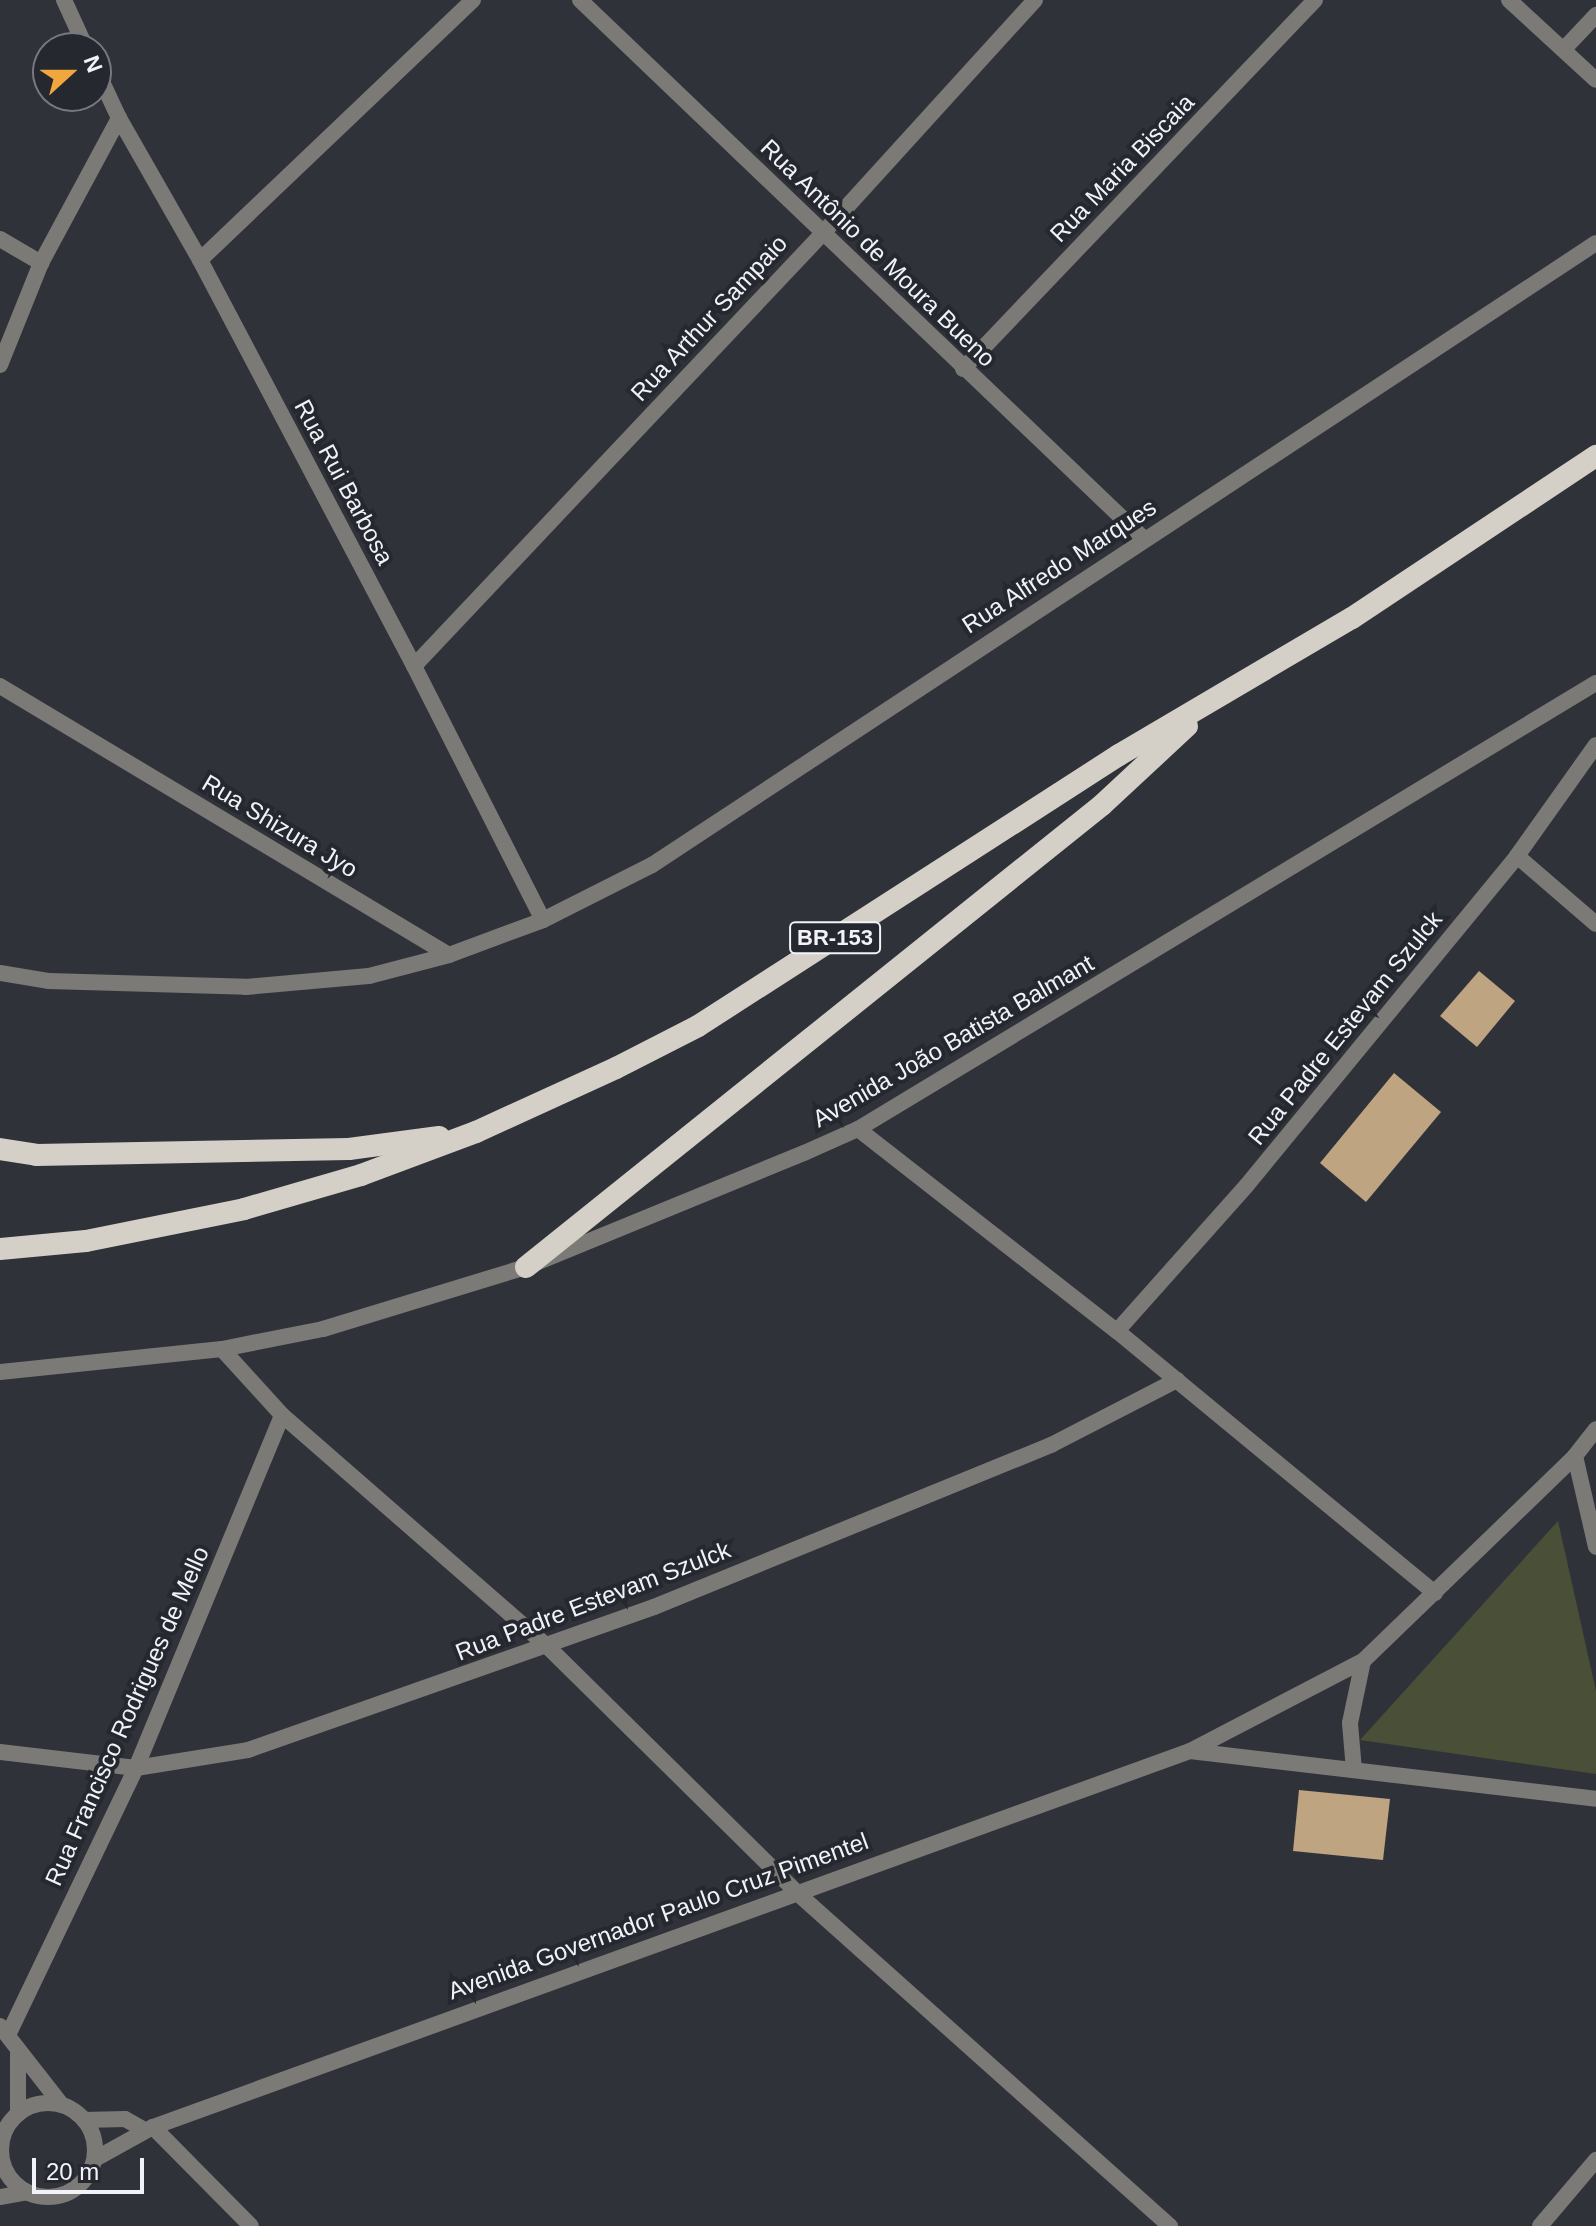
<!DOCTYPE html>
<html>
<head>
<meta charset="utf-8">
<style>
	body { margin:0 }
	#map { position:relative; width:1596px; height:2226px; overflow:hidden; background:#30323a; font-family:Arial,sans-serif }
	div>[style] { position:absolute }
	.green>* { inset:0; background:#4a4f37 }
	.building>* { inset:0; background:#bea481 }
	.minor>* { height:16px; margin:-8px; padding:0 8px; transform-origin:8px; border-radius:8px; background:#7c7a76 }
	.tertiary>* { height:16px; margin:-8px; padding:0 8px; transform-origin:8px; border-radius:8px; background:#7c7a76 }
	.tertiary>.ring { margin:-8px; padding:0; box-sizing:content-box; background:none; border:16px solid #7c7a76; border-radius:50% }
	.trunk>* { height:22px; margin:-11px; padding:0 11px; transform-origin:11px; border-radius:11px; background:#d4d0c7 }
	span { translate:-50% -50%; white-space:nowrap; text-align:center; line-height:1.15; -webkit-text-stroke:8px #262830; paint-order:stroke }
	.shield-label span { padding:2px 6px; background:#262830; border:2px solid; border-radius:6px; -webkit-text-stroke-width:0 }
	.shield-label { font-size:22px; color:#f1f3f8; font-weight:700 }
	.street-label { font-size:24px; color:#f1f3f8 }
	.north { position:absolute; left:32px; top:32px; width:80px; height:80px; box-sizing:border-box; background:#262830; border:2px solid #777980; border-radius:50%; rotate:69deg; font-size:22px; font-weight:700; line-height:32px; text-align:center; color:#f1f3f8 }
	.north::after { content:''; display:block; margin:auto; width:28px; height:36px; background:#efa73e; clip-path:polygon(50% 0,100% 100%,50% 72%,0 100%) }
	.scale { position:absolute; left:32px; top:2158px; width:112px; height:36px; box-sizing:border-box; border:4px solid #f1f3f8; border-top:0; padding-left:10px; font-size:24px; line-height:28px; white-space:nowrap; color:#f1f3f8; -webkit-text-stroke:6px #262830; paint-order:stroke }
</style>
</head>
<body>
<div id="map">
	<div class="green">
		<i style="clip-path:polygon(1558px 1521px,1596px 1691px,1596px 1774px,1360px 1740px)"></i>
	</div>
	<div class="building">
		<i style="clip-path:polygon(1479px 971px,1515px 1001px,1477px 1047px,1440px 1016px)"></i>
		<i style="clip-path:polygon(1394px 1073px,1441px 1112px,1366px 1202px,1320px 1163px)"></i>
		<i style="clip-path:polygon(1299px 1790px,1390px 1799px,1383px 1860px,1293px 1851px)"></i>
	</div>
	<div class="minor">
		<i style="left:64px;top:0;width:53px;rotate:65.4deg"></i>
		<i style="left:580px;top:0;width:780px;rotate:43.7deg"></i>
		<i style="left:1509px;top:0;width:118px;rotate:42.6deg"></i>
		<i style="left:1564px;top:49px;width:47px;rotate:-46.7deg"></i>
		<i style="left:96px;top:69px;width:54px;rotate:64.9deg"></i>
		<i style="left:119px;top:118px;width:163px;rotate:60.3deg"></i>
		<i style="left:200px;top:260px;width:459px;rotate:62.2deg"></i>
		<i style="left:414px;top:666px;width:285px;rotate:63.1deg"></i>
		<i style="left:0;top:239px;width:48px;rotate:30.3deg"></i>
		<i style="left:200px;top:260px;width:377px;rotate:-43.6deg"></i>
		<i style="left:0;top:365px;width:110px;rotate:-68.1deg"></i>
		<i style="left:41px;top:263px;width:165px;rotate:-61.7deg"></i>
		<i style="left:963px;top:369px;width:510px;rotate:-46.35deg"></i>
		<i style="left:414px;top:666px;width:596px;rotate:-46.63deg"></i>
		<i style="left:823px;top:233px;width:315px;rotate:-47.7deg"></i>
		<i style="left:0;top:686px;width:523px;rotate:30.93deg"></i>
		<i style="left:1517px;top:856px;width:104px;rotate:40.7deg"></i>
		<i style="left:0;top:973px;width:50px;rotate:9.3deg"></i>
		<i style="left:49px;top:981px;width:197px;rotate:1.7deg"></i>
		<i style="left:246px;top:987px;width:123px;rotate:-5.1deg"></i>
		<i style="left:369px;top:976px;width:83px;rotate:-14.7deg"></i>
		<i style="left:449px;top:955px;width:100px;rotate:-20.4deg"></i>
		<i style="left:543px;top:920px;width:122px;rotate:-26.8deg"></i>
		<i style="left:652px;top:865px;width:1130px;rotate:-33.38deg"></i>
		<i style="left:858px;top:1129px;width:328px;rotate:38deg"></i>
		<i style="left:1117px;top:1331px;width:412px;rotate:39.5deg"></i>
		<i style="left:1117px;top:1331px;width:195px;rotate:-48.3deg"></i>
		<i style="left:1247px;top:1185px;width:426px;rotate:-50.6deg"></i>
		<i style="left:1517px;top:856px;width:136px;rotate:-54.6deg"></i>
		<i style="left:222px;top:1349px;width:89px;rotate:47.7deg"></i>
		<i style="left:282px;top:1415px;width:353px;rotate:41.1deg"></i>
		<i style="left:548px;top:1647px;width:347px;rotate:44.6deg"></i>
		<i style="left:795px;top:1891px;width:503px;rotate:41.78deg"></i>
		<i style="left:0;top:1372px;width:223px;rotate:-5.9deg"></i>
		<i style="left:222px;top:1349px;width:103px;rotate:-11.2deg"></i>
		<i style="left:323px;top:1329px;width:212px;rotate:-17deg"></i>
		<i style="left:526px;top:1267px;width:300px;rotate:-22.3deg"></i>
		<i style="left:804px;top:1153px;width:59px;rotate:-24deg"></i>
		<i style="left:858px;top:1129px;width:862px;rotate:-31.15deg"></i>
		<i style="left:1575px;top:1456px;width:34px;rotate:-52deg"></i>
		<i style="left:0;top:1752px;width:137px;rotate:6.7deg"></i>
		<i style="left:136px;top:1768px;width:113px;rotate:-9.1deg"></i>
		<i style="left:248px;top:1750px;width:430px;rotate:-19.4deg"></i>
		<i style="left:654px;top:1607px;width:429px;rotate:-22.2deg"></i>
		<i style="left:1051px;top:1445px;width:142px;rotate:-27.3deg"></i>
		<i style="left:0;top:2026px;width:99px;rotate:52deg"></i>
		<i style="left:9px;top:2033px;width:294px;rotate:-64.4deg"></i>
		<i style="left:136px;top:1768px;width:382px;rotate:-67.5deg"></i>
		<i style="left:18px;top:2113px;width:60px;rotate:-90deg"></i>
		<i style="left:153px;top:2127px;width:139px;rotate:45.3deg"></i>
		<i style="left:1540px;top:2226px;width:87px;rotate:-49.7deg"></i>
	</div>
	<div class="tertiary">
		<i style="left:1575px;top:1456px;width:93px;rotate:77deg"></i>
		<i style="left:1190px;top:1751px;width:409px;rotate:6.7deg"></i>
		<i style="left:1354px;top:1770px;width:47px;rotate:-94.9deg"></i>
		<i style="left:1350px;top:1723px;width:63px;rotate:-78.2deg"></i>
		<i class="ring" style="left:1px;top:2103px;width:78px;height:78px"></i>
		<i style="left:84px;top:2120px;width:41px;rotate:-1.4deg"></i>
		<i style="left:125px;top:2119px;width:23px;rotate:29deg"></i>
		<i style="left:95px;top:2159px;width:66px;rotate:-28.9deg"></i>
		<i style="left:153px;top:2127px;width:1103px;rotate:-19.93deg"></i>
		<i style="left:1190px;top:1751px;width:195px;rotate:-27.5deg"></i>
		<i style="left:1363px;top:1661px;width:295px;rotate:-44deg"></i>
		<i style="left:0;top:2197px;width:28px;rotate:-10deg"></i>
	</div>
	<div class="trunk">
		<i style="left:0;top:1149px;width:36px;rotate:9deg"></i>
		<i style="left:36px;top:1155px;width:313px;rotate:-1.1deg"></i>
		<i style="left:349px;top:1149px;width:91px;rotate:-7.6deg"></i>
		<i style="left:0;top:1249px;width:86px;rotate:-5.3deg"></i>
		<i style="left:86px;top:1241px;width:161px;rotate:-11.4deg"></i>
		<i style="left:244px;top:1209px;width:122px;rotate:-16.2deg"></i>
		<i style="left:361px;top:1175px;width:123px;rotate:-20.5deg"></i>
		<i style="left:476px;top:1132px;width:154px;rotate:-24.6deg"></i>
		<i style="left:616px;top:1068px;width:92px;rotate:-27.1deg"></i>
		<i style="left:698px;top:1026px;width:501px;rotate:-32.77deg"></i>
		<i style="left:1119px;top:755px;width:270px;rotate:-30.5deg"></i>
		<i style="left:1352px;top:618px;width:293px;rotate:-33.6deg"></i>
		<i style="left:526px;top:1267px;width:738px;rotate:-38.73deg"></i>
		<i style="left:1102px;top:805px;width:116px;rotate:-42.9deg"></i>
	</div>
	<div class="shield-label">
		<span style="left:835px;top:938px">BR-153</span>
	</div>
	<div class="street-label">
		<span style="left:1122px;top:168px;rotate:-46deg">Rua Maria Biscaia</span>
		<span style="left:878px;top:253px;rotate:44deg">Rua Antônio de Moura Bueno</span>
		<span style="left:709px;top:318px;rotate:-47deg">Rua Arthur Sampaio</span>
		<span style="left:344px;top:482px;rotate:62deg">Rua Rui Barbosa</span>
		<span style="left:1059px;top:566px;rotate:-33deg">Rua Alfredo Marques</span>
		<span style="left:280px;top:826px;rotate:31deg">Rua Shizura Jyo</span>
		<span style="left:1345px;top:1028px;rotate:-51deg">Rua Padre Estevam Szulck</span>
		<span style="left:953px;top:1041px;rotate:-30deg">Avenida João Batista Balmant</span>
		<span style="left:593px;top:1601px;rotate:-21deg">Rua Padre Estevam Szulck</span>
		<span style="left:127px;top:1716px;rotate:-66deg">Rua Francisco Rodrigues de Mello</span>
		<span style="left:658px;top:1916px;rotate:-20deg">Avenida Governador Paulo Cruz Pimentel</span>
	</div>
	<div class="north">N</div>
	<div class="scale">20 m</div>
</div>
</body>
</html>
